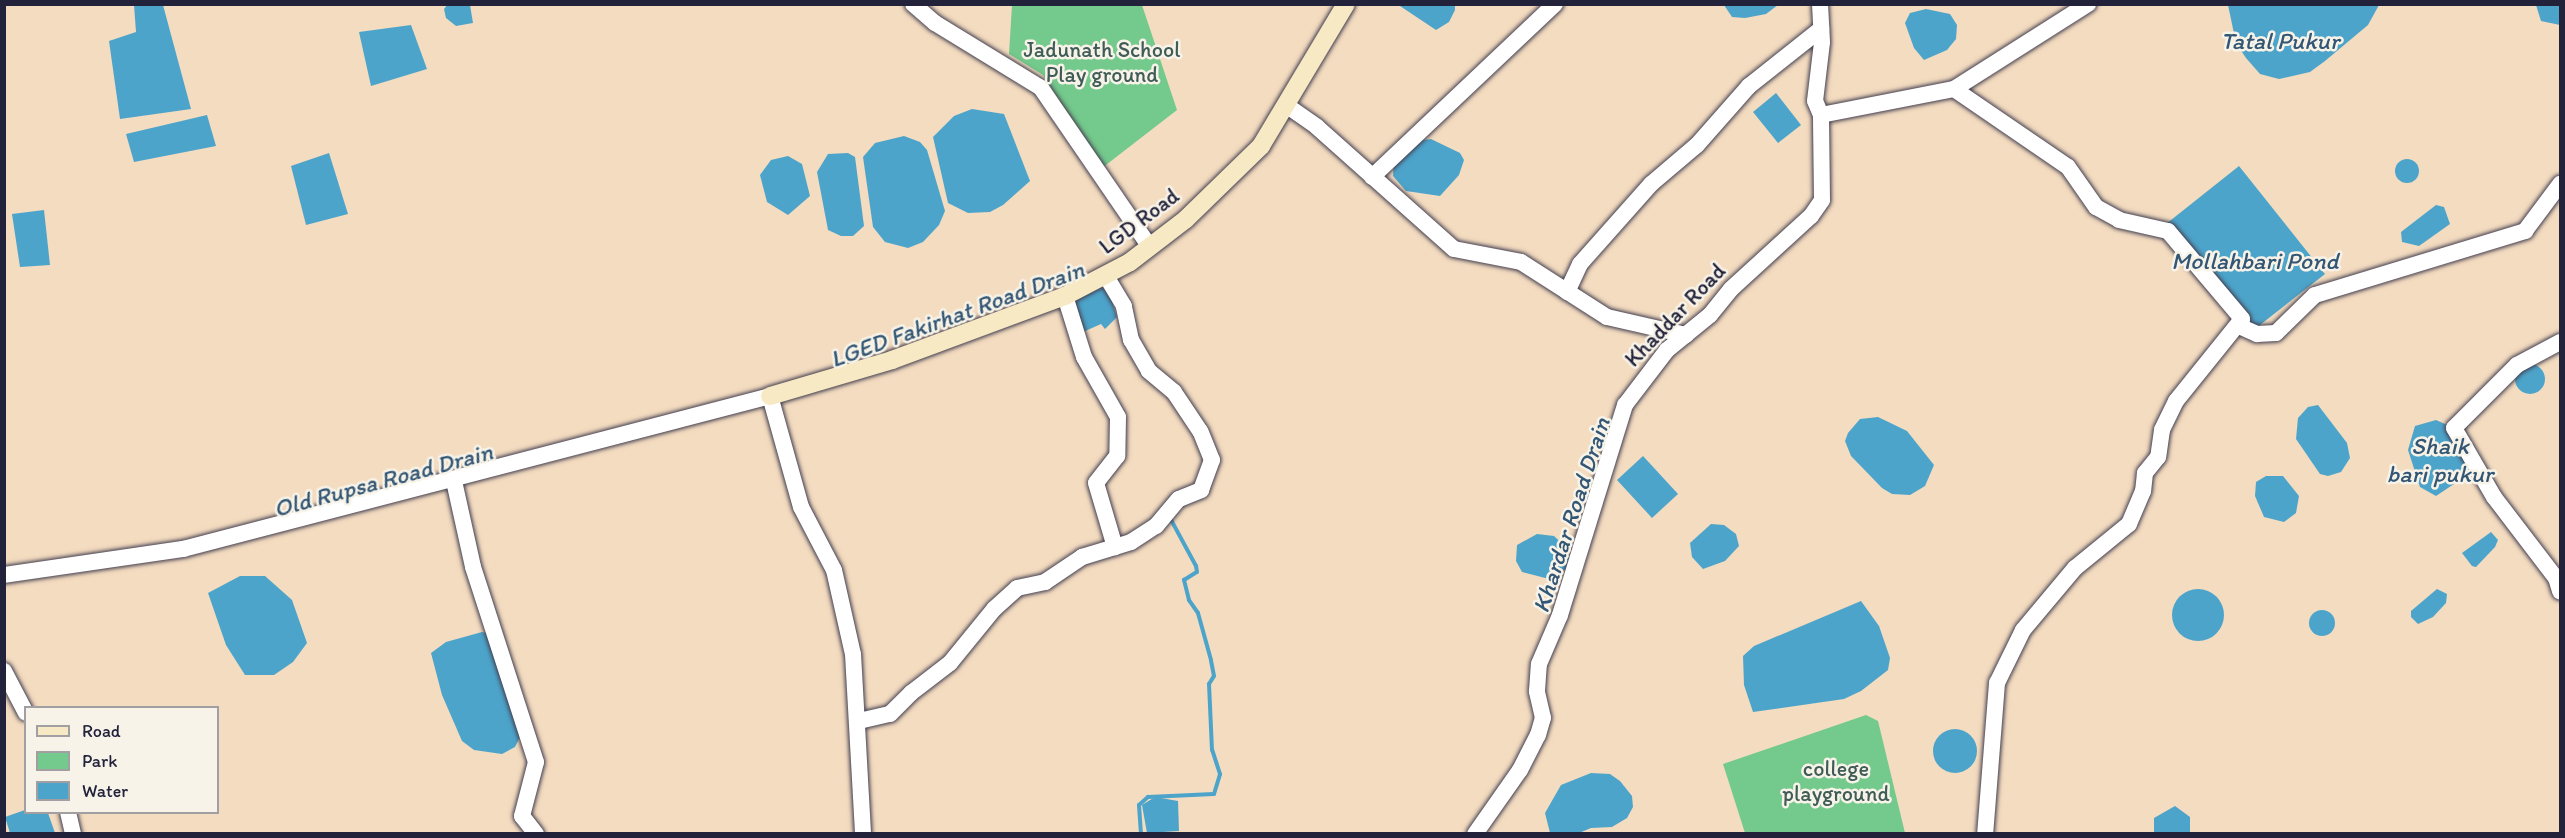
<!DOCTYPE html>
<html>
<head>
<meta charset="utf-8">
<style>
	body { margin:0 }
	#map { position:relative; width:2565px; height:838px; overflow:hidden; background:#f4dcc0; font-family:Itim,sans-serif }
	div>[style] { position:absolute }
	.green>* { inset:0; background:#74c98c }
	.water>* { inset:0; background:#4da4ca }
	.round { border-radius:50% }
	.stream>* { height:4px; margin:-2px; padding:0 2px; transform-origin:2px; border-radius:2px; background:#4da4ca }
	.roads { filter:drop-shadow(0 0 2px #423e4f) drop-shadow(0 0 2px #423e4f) }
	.tertiary>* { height:16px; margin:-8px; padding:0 8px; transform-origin:8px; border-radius:8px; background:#fff }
	.secondary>* { height:18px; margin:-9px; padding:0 9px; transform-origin:9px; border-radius:9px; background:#f7e9c3 }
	span { translate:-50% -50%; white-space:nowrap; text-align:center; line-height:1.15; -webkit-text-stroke:5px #f7f3e8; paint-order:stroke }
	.park-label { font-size:22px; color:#3f5c57 }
	.street-label { font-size:22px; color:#22223b }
	.water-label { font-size:24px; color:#335674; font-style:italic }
	.frame { position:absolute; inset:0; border:6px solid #22223b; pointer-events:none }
	.legend { position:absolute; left:24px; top:706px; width:195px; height:108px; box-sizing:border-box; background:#f7f3e8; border:2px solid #a29fa3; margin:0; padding:8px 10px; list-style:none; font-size:18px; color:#22223b }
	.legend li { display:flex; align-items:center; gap:12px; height:30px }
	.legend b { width:30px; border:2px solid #a29fa3 }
</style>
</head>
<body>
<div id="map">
	<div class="green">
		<i style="clip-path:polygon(1012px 5px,1142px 5px,1177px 110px,1102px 168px,1043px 75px,1009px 54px)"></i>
		<i style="clip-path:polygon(1866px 715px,1878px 721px,1905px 833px,1745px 833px,1723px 764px)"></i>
	</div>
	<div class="water">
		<i style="clip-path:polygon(448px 4px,470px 5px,473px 23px,456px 26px,446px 18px,444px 9px)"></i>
		<i style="clip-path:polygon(1397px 4px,1455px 5px,1455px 10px,1449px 22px,1436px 30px)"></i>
		<i style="clip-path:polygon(134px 5px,163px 5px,191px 109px,120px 119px,109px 41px,136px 32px)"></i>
		<i style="clip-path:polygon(1724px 5px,1778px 5px,1766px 14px,1745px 18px,1732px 17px)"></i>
		<i style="clip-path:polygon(2228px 5px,2228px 4px,2379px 5px,2368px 25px,2325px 61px,2310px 72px,2279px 79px,2260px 74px,2246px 58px,2236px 43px)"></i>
		<i style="clip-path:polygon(2536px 5px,2560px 5px,2560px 25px,2541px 21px)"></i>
		<i style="clip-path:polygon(1926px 9px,1950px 14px,1957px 25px,1956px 39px,1947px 50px,1924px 60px,1914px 48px,1905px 23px,1910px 13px)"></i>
		<i style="clip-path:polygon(411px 25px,427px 69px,371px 86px,359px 32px)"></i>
		<i style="clip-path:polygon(1776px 93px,1801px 125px,1778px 143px,1753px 112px)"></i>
		<i style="clip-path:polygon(972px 109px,1004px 114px,1030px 181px,1003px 205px,990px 212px,968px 213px,948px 203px,933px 137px,954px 116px)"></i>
		<i style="clip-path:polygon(207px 115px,216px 146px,134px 162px,126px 134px)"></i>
		<i style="clip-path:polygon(904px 136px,920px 142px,927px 150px,945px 211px,939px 225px,923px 242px,908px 248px,885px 242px,873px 227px,863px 157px,875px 143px)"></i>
		<i style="clip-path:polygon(1431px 139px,1460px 153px,1464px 160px,1459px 175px,1440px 196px,1406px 191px,1393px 176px,1394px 161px,1416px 141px)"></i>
		<i style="clip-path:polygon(329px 153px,348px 214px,306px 225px,291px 166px)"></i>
		<i style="clip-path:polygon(848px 153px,855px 157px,864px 226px,853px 236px,841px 236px,828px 230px,817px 172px,828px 154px)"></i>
		<i style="clip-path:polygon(788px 156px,802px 164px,810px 196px,788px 215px,767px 202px,760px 175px,771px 160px)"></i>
		<i class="round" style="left:2395px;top:159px;width:24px;height:24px"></i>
		<i style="clip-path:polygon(2239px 166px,2325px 274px,2251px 332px,2166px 224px)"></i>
		<i style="clip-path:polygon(2436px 205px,2444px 207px,2450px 224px,2419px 246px,2402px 242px,2401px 232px)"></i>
		<i style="clip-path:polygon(44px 210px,50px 265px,20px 267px,12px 214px)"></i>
		<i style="clip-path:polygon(1099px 286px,1109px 292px,1117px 317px,1105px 329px,1101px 324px,1083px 332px,1074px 296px)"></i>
		<i class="round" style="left:2515px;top:364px;width:30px;height:30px"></i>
		<i style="clip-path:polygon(2318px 405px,2347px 443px,2350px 458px,2341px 472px,2328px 476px,2320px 474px,2296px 439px,2298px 418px,2308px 407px)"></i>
		<i style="clip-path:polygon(1878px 417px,1907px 431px,1934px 465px,1925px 486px,1910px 495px,1892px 494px,1882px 488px,1851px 456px,1845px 441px,1848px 433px,1860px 419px)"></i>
		<i style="clip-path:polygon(2436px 420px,2454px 428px,2466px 454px,2468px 469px,2460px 480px,2436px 496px,2420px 487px,2408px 450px,2415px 426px)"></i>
		<i style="clip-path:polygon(1643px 456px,1678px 494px,1652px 518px,1617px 480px)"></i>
		<i style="clip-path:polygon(2266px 476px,2283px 476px,2299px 496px,2296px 513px,2284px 522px,2264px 517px,2255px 496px,2256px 482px)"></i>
		<i style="clip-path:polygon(1711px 524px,1724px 525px,1736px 534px,1739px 546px,1725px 561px,1703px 569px,1692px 557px,1690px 543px)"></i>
		<i style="clip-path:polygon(2491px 532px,2498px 540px,2495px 547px,2476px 567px,2472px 566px,2462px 553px)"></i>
		<i style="clip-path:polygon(1537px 534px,1554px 536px,1569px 550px,1569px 566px,1553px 580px,1522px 572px,1516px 561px,1517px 545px)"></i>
		<i style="clip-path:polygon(240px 576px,265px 576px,292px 600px,307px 643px,293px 662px,274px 675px,245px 675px,226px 645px,208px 593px)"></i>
		<i class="round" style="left:2172px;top:589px;width:52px;height:52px"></i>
		<i style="clip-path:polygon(2437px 589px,2447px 594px,2446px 603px,2433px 617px,2418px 624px,2411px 617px,2411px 611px)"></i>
		<i style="clip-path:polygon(1861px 601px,1879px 626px,1890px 658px,1888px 670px,1861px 691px,1844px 699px,1753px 712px,1744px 685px,1743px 656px,1754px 646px)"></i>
		<i class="round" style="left:2309px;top:610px;width:26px;height:26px"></i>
		<i style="clip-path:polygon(482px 632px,491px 634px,521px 735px,515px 747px,502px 754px,474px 750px,462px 741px,442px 695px,431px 653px,446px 642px)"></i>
		<i class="round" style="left:1933px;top:729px;width:44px;height:44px"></i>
		<i style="clip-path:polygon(1591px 773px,1610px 774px,1620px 781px,1632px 796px,1633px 807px,1627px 818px,1612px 827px,1591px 828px,1579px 833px,1550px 833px,1545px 813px,1561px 785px)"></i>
		<i style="clip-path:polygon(1155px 797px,1178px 801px,1179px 831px,1147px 833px,1142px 805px)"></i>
		<i style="clip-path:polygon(2175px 806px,2190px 817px,2190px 833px,2154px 833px,2154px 818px)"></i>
		<i style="clip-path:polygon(25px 810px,48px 813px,55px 833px,10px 833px,5px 817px)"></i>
	</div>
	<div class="stream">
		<i style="left:1141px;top:834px;width:29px;rotate:-94deg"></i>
		<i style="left:1139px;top:805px;width:12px;rotate:-42deg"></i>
		<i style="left:1148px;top:797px;width:66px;rotate:-2.6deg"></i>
		<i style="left:1214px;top:794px;width:21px;rotate:-73deg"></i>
		<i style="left:1220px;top:774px;width:25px;rotate:-108deg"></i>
		<i style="left:1212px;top:750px;width:66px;rotate:-92.6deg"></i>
		<i style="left:1209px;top:684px;width:9px;rotate:-58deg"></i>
		<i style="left:1214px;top:676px;width:16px;rotate:-101deg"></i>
		<i style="left:1211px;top:660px;width:49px;rotate:-105.5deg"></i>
		<i style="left:1198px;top:613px;width:16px;rotate:-125deg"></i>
		<i style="left:1189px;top:600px;width:21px;rotate:-104deg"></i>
		<i style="left:1184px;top:580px;width:15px;rotate:-32deg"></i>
		<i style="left:1197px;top:572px;width:6px;rotate:-99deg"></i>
		<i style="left:1196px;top:566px;width:55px;rotate:-118.4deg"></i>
	</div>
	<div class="roads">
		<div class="tertiary">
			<i style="left:913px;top:4px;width:29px;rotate:41deg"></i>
			<i style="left:935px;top:23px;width:124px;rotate:31.5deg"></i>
			<i style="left:1041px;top:88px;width:193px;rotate:55.6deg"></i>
			<i style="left:1954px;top:89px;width:159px;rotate:-32.4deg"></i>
			<i style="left:1286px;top:105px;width:38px;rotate:35deg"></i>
			<i style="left:1317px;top:127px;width:183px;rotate:41.7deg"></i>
			<i style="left:1454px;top:249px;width:68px;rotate:11deg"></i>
			<i style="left:1521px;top:262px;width:102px;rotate:32.6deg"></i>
			<i style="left:1607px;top:317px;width:81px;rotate:12.8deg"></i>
			<i style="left:1821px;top:115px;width:136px;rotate:-11.1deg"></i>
			<i style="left:1954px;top:89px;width:138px;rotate:34.4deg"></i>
			<i style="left:2068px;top:167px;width:49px;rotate:55deg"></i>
			<i style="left:2096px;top:207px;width:26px;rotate:29deg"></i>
			<i style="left:2119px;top:220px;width:50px;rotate:12.7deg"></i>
			<i style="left:2168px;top:231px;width:115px;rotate:49.9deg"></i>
			<i style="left:2242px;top:319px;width:105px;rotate:128.8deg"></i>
			<i style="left:2176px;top:401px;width:32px;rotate:116deg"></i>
			<i style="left:2162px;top:430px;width:27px;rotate:98deg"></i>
			<i style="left:2158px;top:457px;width:21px;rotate:129deg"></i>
			<i style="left:2145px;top:473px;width:18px;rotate:96deg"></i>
			<i style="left:2143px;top:491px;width:36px;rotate:113deg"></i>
			<i style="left:2129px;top:524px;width:70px;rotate:140.8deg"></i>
			<i style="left:2075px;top:568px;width:81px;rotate:130deg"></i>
			<i style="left:2023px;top:630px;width:59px;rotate:116.1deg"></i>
			<i style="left:1997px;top:683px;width:151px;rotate:94.5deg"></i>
			<i style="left:1372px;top:177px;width:252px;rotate:-43.4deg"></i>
			<i style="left:1567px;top:292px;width:31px;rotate:-65deg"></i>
			<i style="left:1580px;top:264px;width:107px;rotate:-48.4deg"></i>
			<i style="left:1651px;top:184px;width:60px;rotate:-40.3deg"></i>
			<i style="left:1697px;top:145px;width:79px;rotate:-48.6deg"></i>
			<i style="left:1749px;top:86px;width:92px;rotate:-38.4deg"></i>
			<i style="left:1065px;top:296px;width:64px;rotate:72.7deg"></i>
			<i style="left:1084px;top:357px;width:69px;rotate:60.5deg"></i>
			<i style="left:1118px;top:417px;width:39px;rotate:91deg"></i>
			<i style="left:1117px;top:456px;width:34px;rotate:128deg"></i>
			<i style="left:1096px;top:483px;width:67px;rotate:73.5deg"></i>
			<i style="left:2239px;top:326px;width:20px;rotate:24deg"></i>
			<i style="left:2257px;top:334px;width:19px;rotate:-3deg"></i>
			<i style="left:2276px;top:333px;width:54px;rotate:-44.3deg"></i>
			<i style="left:2315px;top:295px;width:220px;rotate:-16.9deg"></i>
			<i style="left:2525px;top:231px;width:59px;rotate:-53.3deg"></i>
			<i style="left:2560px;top:342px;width:49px;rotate:151.9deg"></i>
			<i style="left:2517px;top:365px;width:89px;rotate:135deg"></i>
			<i style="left:2454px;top:428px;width:80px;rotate:59.9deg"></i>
			<i style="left:2494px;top:497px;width:102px;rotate:52.6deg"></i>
			<i style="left:2556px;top:578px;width:14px;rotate:73deg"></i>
			<i style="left:454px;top:481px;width:88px;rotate:77.5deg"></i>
			<i style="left:473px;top:567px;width:205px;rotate:72.1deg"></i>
			<i style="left:536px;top:762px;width:56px;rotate:104.5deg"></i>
			<i style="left:522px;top:816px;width:23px;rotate:52deg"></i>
			<i style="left:4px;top:575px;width:181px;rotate:-8.3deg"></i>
			<i style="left:183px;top:549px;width:607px;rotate:-14.61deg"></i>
			<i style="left:770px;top:396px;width:115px;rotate:74.4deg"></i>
			<i style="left:801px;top:507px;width:71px;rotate:62.4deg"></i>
			<i style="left:834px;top:570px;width:86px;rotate:77.3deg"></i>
			<i style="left:853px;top:654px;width:180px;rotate:86.8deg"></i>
			<i style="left:4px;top:671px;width:47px;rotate:62.4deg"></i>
			<i style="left:859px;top:721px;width:32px;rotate:-13deg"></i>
			<i style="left:890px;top:714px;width:30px;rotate:-45deg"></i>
			<i style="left:911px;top:693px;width:49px;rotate:-37.6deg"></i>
			<i style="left:950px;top:663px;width:70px;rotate:-50.8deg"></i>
			<i style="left:994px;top:609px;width:31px;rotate:-42deg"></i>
			<i style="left:1017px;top:588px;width:29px;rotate:-12deg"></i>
			<i style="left:1045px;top:582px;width:45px;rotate:-34deg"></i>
			<i style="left:1082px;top:557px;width:51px;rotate:-17deg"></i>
			<i style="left:1131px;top:542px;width:30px;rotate:-33deg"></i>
			<i style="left:1156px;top:526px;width:35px;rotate:-50deg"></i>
			<i style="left:1179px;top:499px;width:24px;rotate:-22deg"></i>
			<i style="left:1201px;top:490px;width:32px;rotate:-70deg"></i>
			<i style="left:1212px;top:460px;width:31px;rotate:-112deg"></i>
			<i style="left:1200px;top:431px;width:47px;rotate:-123.7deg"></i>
			<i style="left:1174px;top:392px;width:33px;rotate:-140deg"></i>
			<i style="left:1149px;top:371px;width:36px;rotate:-120deg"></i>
			<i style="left:1131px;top:340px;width:35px;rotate:-102deg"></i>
			<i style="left:1124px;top:306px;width:35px;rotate:-121deg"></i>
			<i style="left:68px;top:812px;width:23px;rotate:77deg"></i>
			<i style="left:1475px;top:834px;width:78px;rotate:-54.9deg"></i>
			<i style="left:1520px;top:770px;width:39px;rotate:-63deg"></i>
			<i style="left:1538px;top:735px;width:18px;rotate:-74deg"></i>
			<i style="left:1543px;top:718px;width:28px;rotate:-103deg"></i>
			<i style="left:1537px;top:691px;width:27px;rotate:-86deg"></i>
			<i style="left:1539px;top:664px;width:53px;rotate:-66.8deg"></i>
			<i style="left:1560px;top:615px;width:220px;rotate:-72.8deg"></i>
			<i style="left:1625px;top:405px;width:69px;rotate:-52.6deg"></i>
			<i style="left:1667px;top:350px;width:55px;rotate:-39.1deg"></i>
			<i style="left:1710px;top:315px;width:33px;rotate:-51deg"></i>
			<i style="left:1731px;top:289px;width:108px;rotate:-42.4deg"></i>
			<i style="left:1811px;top:216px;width:19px;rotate:-55deg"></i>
			<i style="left:1822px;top:200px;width:85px;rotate:-90.7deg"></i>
			<i style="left:1821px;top:115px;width:15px;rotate:-113deg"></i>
			<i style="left:1815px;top:101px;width:59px;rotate:-83.2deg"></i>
			<i style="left:1822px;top:42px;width:38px;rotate:-93deg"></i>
		</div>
		<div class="secondary">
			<i style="left:770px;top:396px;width:127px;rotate:-16.4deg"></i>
			<i style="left:892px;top:360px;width:184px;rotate:-20.3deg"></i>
			<i style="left:1065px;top:296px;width:73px;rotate:-27.6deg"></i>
			<i style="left:1130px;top:262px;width:71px;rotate:-37.5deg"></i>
			<i style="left:1186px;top:219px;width:105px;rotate:-44.2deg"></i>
			<i style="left:1261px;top:146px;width:165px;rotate:-59.1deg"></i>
		</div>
	</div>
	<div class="park-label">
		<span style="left:1102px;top:62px">Jadunath School<br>Play ground</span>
		<span style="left:1836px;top:781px">college<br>playground</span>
	</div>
	<div class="street-label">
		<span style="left:1139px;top:221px;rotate:-37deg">LGD Road</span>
		<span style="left:1675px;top:315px;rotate:-46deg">Khaddar Road</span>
	</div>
	<div class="water-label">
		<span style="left:2280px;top:41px">Tatal Pukur</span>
		<span style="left:2255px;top:261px">Mollahbari Pond</span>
		<span style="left:957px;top:314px;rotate:-20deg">LGED Fakirhat Road Drain</span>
		<span style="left:2440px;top:460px">Shaik<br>bari pukur</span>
		<span style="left:383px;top:480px;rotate:-15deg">Old Rupsa Road Drain</span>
		<span style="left:1571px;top:515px;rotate:-72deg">Khardar Road Drain</span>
	</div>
	<div class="frame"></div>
	<ul class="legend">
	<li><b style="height:8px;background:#f7e9c3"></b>Road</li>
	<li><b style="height:16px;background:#74c98c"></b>Park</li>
	<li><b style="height:16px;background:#4da4ca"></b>Water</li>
	</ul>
</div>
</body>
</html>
